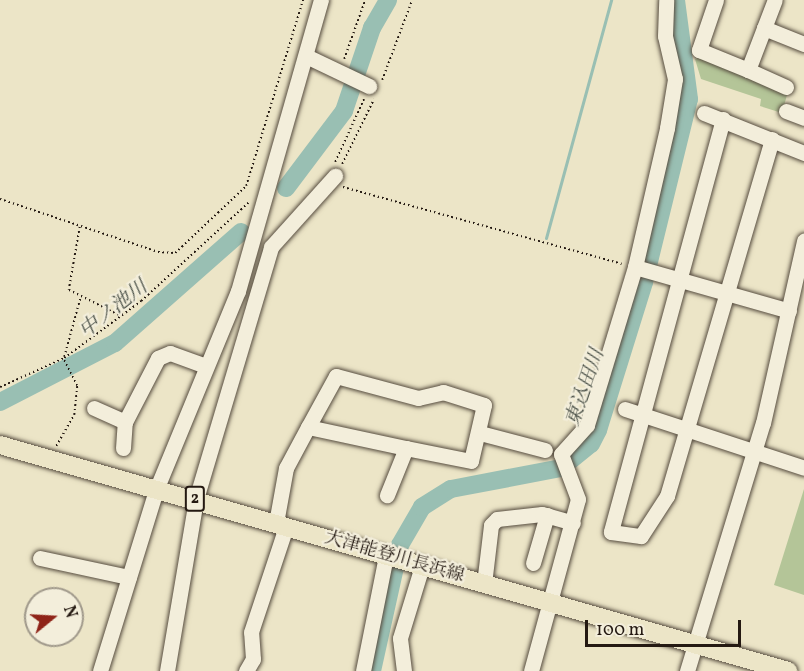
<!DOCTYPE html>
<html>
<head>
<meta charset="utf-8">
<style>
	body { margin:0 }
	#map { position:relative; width:804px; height:671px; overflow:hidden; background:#ece5c7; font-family:Vollkorn,"Noto Serif JP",serif }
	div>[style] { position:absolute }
	.green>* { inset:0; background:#b4c598 }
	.stream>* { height:3px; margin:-1.5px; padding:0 1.5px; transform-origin:1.5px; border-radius:1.5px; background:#99bfb3 }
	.river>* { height:18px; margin:-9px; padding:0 9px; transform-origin:9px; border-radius:9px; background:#99bfb3 }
	.path>* { height:1.5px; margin-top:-0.75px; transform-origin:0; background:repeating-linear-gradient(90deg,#241912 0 1.5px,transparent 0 4.5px) }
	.roads { filter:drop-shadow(0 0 2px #564c3f) drop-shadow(0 0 2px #564c3f) }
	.minor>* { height:15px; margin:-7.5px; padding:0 7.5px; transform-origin:7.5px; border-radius:7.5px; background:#f3eedb }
	.major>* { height:18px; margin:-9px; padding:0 9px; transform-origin:9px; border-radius:9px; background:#ece5c7 }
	span { translate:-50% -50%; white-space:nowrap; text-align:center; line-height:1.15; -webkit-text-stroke:4.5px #f3eedb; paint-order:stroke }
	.shield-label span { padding:2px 4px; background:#f3eedb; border:2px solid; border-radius:4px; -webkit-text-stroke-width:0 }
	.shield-label { font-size:16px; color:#241912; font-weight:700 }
	.street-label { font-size:18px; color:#241912 }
	.water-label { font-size:20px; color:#4d534a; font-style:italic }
	.north { position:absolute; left:24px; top:587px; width:60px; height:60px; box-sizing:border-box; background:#f3eedb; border:2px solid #a0998b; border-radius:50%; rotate:72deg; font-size:16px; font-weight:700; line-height:24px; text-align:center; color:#241912 }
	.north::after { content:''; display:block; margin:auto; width:21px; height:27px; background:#8f2418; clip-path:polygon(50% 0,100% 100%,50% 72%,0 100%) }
	.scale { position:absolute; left:585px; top:620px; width:156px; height:27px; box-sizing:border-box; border:3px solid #241912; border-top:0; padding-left:8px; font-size:18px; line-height:21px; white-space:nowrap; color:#241912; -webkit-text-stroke:4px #f3eedb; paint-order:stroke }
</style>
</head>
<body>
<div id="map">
	<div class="green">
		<i style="clip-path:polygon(700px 57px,778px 88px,787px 95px,782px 113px,760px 106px,761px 99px,701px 79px,695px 59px)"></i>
		<i style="clip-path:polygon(804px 489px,804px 595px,774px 585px)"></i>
	</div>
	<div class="stream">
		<i style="left:546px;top:238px;width:247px;rotate:-74.7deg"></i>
	</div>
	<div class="river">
		<i style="left:286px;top:188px;width:96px;rotate:-53deg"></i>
		<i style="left:344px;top:111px;width:88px;rotate:-71.4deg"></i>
		<i style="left:372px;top:28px;width:32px;rotate:-60deg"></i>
		<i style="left:0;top:402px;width:129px;rotate:-27.2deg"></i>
		<i style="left:115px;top:343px;width:168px;rotate:-41.4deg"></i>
		<i style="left:372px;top:671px;width:129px;rotate:-77.5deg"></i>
		<i style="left:400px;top:545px;width:44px;rotate:-59.9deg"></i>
		<i style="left:422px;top:507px;width:34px;rotate:-32deg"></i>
		<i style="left:451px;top:489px;width:112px;rotate:-10.8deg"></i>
		<i style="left:561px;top:468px;width:38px;rotate:-39deg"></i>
		<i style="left:591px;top:444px;width:16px;rotate:-63deg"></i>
		<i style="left:598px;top:430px;width:155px;rotate:-72.7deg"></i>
		<i style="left:644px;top:282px;width:188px;rotate:-76.2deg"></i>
		<i style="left:689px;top:99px;width:100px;rotate:-97.5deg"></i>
	</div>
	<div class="path">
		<i style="left:344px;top:59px;width:63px;rotate:-70.4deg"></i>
		<i style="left:382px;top:80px;width:85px;rotate:-69.4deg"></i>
		<i style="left:335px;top:162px;width:69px;rotate:-65.3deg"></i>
		<i style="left:342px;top:164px;width:72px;rotate:-63.8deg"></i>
		<i style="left:343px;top:187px;width:289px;rotate:15.4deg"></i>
		<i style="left:0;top:199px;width:167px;rotate:18.5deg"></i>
		<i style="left:158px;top:252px;width:17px;rotate:3deg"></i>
		<i style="left:175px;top:253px;width:98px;rotate:-43.3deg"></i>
		<i style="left:246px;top:186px;width:195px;rotate:-73deg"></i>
		<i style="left:80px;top:227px;width:64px;rotate:99.9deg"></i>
		<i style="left:69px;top:290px;width:58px;rotate:26.6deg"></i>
		<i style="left:64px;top:357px;width:60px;rotate:-74.6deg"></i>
		<i style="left:0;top:387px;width:70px;rotate:-24.4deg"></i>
		<i style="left:64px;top:358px;width:96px;rotate:-36.5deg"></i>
		<i style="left:141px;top:301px;width:148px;rotate:-42.5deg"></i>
		<i style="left:56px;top:446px;width:36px;rotate:-60deg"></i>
		<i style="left:74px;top:415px;width:29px;rotate:-84deg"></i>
		<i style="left:77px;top:386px;width:29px;rotate:-117deg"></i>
	</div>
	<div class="roads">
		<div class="minor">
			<i style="left:716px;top:0;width:53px;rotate:108.8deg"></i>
			<i style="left:699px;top:50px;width:53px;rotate:22.2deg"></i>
			<i style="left:764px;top:28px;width:30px;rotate:-69deg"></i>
			<i style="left:306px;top:56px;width:70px;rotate:25.5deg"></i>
			<i style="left:786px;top:87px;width:42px;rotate:-155.9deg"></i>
			<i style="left:748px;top:70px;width:45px;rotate:-69.1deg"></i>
			<i style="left:764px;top:28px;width:43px;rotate:21.8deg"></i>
			<i style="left:786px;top:111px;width:19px;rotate:21deg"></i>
			<i style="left:704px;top:113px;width:108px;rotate:21.8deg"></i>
			<i style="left:723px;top:119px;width:428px;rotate:105.2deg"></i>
			<i style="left:611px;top:532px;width:30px;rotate:8deg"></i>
			<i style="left:641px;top:536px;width:48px;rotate:-57deg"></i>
			<i style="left:667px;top:496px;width:372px;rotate:-73.6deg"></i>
			<i style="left:635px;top:267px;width:160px;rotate:15.9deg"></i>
			<i style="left:94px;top:408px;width:34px;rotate:24deg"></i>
			<i style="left:625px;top:409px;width:188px;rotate:18.2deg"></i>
			<i style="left:308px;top:427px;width:58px;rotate:-61.2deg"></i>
			<i style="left:336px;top:376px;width:85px;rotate:15deg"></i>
			<i style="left:418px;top:398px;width:26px;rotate:-13deg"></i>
			<i style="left:443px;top:392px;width:43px;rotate:17.6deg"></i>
			<i style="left:484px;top:405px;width:57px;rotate:103.1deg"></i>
			<i style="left:471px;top:461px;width:66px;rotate:-168.7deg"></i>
			<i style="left:480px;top:433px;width:67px;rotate:14.7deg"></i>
			<i style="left:123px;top:448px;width:26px;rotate:-86deg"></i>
			<i style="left:125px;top:422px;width:72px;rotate:-62.7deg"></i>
			<i style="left:158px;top:358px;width:13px;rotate:-23deg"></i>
			<i style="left:170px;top:353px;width:37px;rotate:20deg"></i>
			<i style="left:276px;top:523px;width:56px;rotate:-79.7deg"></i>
			<i style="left:286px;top:468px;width:47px;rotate:-61.8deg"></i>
			<i style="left:308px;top:427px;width:100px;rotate:12.1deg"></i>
			<i style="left:406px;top:448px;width:51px;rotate:112deg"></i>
			<i style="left:40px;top:558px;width:91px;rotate:12.1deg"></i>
			<i style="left:533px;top:563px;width:50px;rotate:-73.7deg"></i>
			<i style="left:484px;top:584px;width:59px;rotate:-83.2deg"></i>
			<i style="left:491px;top:525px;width:8px;rotate:-45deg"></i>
			<i style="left:497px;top:519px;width:45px;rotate:-6.3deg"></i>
			<i style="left:542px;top:514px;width:32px;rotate:16deg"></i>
			<i style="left:100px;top:671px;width:189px;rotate:-72.8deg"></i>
			<i style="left:156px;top:490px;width:215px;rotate:-67.6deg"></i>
			<i style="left:238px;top:291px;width:303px;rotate:-74.1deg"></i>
			<i style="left:167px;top:671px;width:174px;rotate:-80.4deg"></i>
			<i style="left:196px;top:499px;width:263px;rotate:-73.4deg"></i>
			<i style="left:271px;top:247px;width:96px;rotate:-48deg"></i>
			<i style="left:246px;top:671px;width:14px;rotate:-60deg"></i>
			<i style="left:253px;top:659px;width:27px;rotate:-94deg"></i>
			<i style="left:251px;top:632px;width:111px;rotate:-71.6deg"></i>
			<i style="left:363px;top:671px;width:117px;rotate:-78.7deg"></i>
			<i style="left:404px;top:671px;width:33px;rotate:-97deg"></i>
			<i style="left:400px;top:638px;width:75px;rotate:-73deg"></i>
			<i style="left:531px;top:671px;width:178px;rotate:-74.7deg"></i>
			<i style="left:578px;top:499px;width:48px;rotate:-110.7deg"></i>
			<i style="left:561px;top:454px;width:39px;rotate:-48deg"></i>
			<i style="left:587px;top:425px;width:165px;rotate:-73.1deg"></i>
			<i style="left:635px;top:267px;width:143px;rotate:-77deg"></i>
			<i style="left:667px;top:128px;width:50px;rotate:-80.7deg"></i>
			<i style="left:675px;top:79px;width:44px;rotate:-103.1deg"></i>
			<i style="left:665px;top:36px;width:36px;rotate:-88deg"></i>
			<i style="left:687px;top:671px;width:259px;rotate:-73deg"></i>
			<i style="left:763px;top:423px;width:187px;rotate:-77.3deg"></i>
		</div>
		<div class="major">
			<i style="left:0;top:445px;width:820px;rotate:16deg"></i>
		</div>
	</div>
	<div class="shield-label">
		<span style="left:195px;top:499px">2</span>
	</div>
	<div class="street-label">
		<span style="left:394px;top:558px;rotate:16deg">大津能登川長浜線</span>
	</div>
	<div class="water-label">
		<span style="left:114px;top:310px;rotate:-38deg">中ノ池川</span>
		<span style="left:586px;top:388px;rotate:-71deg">東込田川</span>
	</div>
	<div class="north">N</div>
	<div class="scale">100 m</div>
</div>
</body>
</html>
